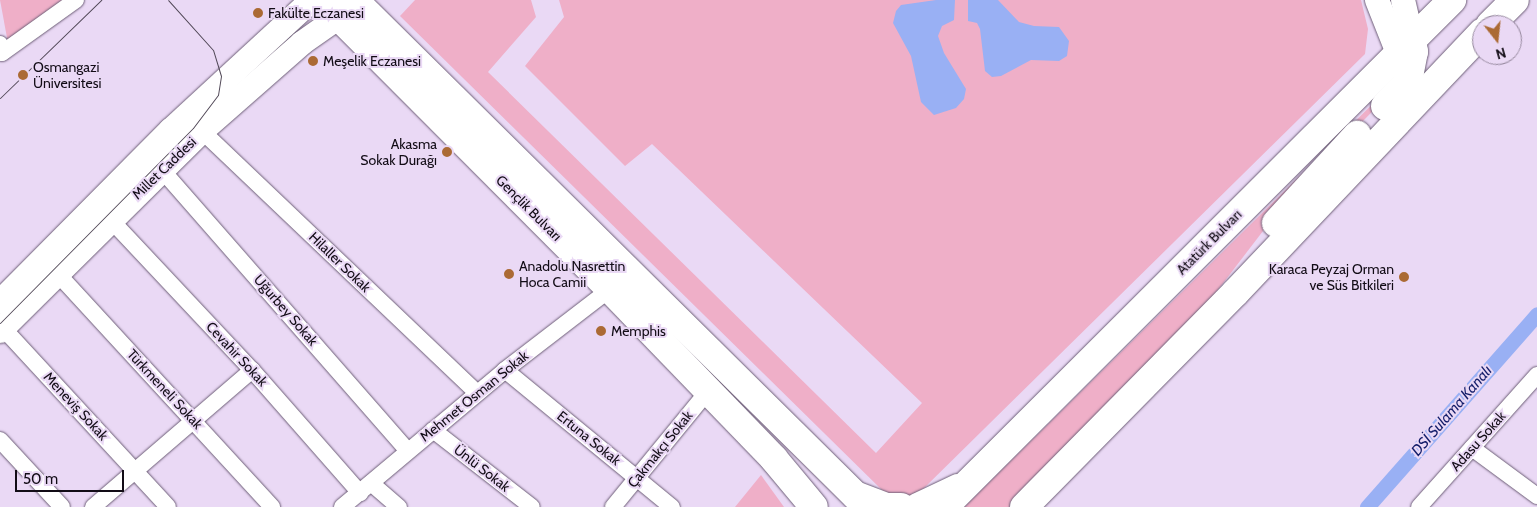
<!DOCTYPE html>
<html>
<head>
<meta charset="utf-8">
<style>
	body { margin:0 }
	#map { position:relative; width:1537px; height:507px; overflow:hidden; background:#ead9f5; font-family:Cabin,sans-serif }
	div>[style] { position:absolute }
	.green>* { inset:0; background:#efafc8 }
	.water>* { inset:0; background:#99b0f4 }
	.canal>* { height:15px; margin:-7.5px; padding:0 7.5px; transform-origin:7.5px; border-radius:7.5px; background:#99b0f4 }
	.roads { filter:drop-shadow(0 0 1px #6d5e77) drop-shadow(0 0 1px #6d5e77) }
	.street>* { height:16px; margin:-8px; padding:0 8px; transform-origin:8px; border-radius:8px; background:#fff }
	.secondary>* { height:24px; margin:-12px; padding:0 12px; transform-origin:12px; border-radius:12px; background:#fff }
	.highway>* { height:28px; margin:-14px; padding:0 14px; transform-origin:14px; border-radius:14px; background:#fff }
	.tram>* { height:1px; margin:-0.5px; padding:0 0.5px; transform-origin:0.5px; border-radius:0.5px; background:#514857 }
	.dots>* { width:14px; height:14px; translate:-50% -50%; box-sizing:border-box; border:2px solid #ead9f5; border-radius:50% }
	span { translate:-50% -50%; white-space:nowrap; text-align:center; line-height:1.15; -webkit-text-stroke:4px #ead9f5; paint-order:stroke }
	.poi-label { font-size:14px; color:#120c16 }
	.left { translate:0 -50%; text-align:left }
	.right { translate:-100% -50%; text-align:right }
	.street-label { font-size:14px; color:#120c16 }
	.water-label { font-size:15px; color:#131d69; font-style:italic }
	.north { position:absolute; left:1472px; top:15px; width:50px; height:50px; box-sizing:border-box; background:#ead9f5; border:1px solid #94879c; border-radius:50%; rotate:164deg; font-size:14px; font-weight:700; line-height:20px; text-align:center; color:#120c16 }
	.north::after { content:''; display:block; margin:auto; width:18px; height:22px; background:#ab6a34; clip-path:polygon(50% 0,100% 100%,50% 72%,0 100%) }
	.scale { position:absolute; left:15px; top:470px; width:109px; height:22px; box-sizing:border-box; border:2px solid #120c16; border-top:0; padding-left:6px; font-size:15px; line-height:18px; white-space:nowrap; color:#120c16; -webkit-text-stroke:4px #ead9f5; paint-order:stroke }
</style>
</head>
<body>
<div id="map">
	<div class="green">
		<i style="clip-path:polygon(0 0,65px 0,8px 43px)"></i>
		<i style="clip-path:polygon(415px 0,531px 0,536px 17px,488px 72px,876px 453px,922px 403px,652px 144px,625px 166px,525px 66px,564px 17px,559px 0,1361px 0,1368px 29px,1365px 54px,919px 493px,905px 498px,885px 493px,400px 16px)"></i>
		<i style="clip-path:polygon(1399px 78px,1401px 82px,1289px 197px,1214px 295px,1009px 507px,964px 507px)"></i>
		<i style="clip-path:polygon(761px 475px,784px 507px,735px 507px)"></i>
	</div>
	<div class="water">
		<i style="clip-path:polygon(936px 0,955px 0,954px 20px,942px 26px,938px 36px,944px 53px,966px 89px,964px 99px,956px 108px,934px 115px,921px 102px,911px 56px,893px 23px,896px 11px,901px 5px)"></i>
		<i style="clip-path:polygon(968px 0,998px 0,1019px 22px,1034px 26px,1059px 27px,1069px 41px,1067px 56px,1059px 61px,1031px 60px,1001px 76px,992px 77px,985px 71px,980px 29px,977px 23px,968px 21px)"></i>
	</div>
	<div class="canal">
		<i style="left:1367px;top:507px;width:257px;rotate:-48.6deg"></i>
	</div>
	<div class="roads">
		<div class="street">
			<i style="left:0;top:44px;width:9px;rotate:77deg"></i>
			<i style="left:2px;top:53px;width:91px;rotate:-35.6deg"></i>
			<i style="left:202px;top:131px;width:380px;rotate:43.6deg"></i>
			<i style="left:162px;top:170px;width:373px;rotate:48.8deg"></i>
			<i style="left:110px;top:219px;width:207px;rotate:46.8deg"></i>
			<i style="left:252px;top:370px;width:164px;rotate:48.7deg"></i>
			<i style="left:57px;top:273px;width:318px;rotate:47.4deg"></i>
			<i style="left:3px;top:328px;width:243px;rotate:47.3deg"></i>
			<i style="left:505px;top:370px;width:216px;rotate:39.4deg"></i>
			<i style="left:433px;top:430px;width:125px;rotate:37.9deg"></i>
			<i style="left:0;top:440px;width:91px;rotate:47.2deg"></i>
			<i style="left:1472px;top:448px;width:81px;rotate:36.4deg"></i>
			<i style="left:371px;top:483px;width:37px;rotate:41deg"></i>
			<i style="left:93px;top:507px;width:210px;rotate:-40.7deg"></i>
			<i style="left:342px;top:507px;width:213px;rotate:-40deg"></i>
			<i style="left:505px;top:370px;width:133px;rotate:-37.6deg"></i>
			<i style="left:613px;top:507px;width:150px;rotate:-50.7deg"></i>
			<i style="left:1419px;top:507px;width:177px;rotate:-48.2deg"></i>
		</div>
		<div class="secondary">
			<i style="left:1377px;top:0;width:57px;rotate:68.4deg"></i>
			<i style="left:1403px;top:0;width:40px;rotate:77deg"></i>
			<i style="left:0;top:302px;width:243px;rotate:-45.2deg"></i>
			<i style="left:171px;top:130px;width:192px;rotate:-42.7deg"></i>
			<i style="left:0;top:331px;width:284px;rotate:-44.7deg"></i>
			<i style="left:202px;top:131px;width:133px;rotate:-41.3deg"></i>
			<i style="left:302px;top:43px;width:45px;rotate:-35.1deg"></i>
		</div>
		<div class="highway">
			<i style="left:322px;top:0;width:408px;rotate:45.1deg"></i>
			<i style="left:610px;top:289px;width:236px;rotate:46deg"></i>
			<i style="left:774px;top:459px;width:62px;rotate:50.2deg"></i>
			<i style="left:354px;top:0;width:721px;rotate:44.66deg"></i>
			<i style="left:1490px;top:25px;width:35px;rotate:-45deg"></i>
			<i style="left:1385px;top:106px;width:33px;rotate:-46deg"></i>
			<i style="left:1408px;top:82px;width:31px;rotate:-79deg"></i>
			<i style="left:1414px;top:52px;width:13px;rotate:-99deg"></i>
			<i style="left:1276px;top:223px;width:120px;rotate:-47.4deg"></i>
			<i style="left:855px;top:495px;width:33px;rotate:21deg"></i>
			<i style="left:886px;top:507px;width:15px"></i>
			<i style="left:918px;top:507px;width:44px;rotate:-25.4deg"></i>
			<i style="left:944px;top:507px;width:718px;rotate:-44.94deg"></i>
			<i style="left:1024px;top:507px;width:301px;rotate:-45.4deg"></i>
			<i style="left:1235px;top:293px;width:359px;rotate:-46.5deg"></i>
		</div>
	</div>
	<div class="tram">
		<i style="left:0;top:98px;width:141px;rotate:-44.1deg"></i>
		<i style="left:0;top:323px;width:274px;rotate:-45.3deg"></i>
		<i style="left:193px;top:128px;width:41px;rotate:-52.9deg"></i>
		<i style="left:218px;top:95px;width:19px;rotate:-81deg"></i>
		<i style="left:221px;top:76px;width:27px;rotate:-107deg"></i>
		<i style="left:213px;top:50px;width:67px;rotate:-132deg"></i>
	</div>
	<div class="dots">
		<i style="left:258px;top:13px;background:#ab6a34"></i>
		<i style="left:313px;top:61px;background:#ab6a34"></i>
		<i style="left:23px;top:75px;background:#ab6a34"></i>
		<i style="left:447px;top:152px;background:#ab6a34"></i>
		<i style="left:509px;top:274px;background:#ab6a34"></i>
		<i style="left:1404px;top:277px;background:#ab6a34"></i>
		<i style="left:601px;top:331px;background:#ab6a34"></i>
	</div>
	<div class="poi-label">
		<span class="left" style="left:268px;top:13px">Fakülte Eczanesi</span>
		<span class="left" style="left:323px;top:61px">Meşelik Eczanesi</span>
		<span class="left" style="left:33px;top:75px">Osmangazi<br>Üniversitesi</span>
		<span class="right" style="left:437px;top:152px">Akasma<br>Sokak Durağı</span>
		<span class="left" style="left:519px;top:274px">Anadolu Nasrettin<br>Hoca Camii</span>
		<span class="right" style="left:1394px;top:277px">Karaca Peyzaj Orman<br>ve Süs Bitkileri</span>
		<span class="left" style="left:611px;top:331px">Memphis</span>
	</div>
	<div class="street-label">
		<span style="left:164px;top:168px;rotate:-44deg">Millet Caddesi</span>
		<span style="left:529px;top:208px;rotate:45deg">Gençlik Bulvarı</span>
		<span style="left:1209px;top:242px;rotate:-45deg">Atatürk Bulvarı</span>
		<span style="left:340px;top:262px;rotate:44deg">Hilaller Sokak</span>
		<span style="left:286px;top:310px;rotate:49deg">Uğurbey Sokak</span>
		<span style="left:237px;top:354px;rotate:47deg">Cevahir Sokak</span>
		<span style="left:165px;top:389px;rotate:47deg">Türkmeneli Sokak</span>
		<span style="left:474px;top:396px;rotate:-39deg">Mehmet Osman Sokak</span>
		<span style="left:76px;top:406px;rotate:47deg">Meneviş Sokak</span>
		<span style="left:589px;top:438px;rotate:39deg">Ertuna Sokak</span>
		<span style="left:1478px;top:441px;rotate:-48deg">Adasu Sokak</span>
		<span style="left:660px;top:449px;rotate:-51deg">Çakmakçı Sokak</span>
		<span style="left:482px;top:468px;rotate:38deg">Ünlü Sokak</span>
	</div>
	<div class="water-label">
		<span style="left:1452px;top:411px;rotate:-49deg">DSİ Sulama Kanalı</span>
	</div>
	<div class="north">N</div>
	<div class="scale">50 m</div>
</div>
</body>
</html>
